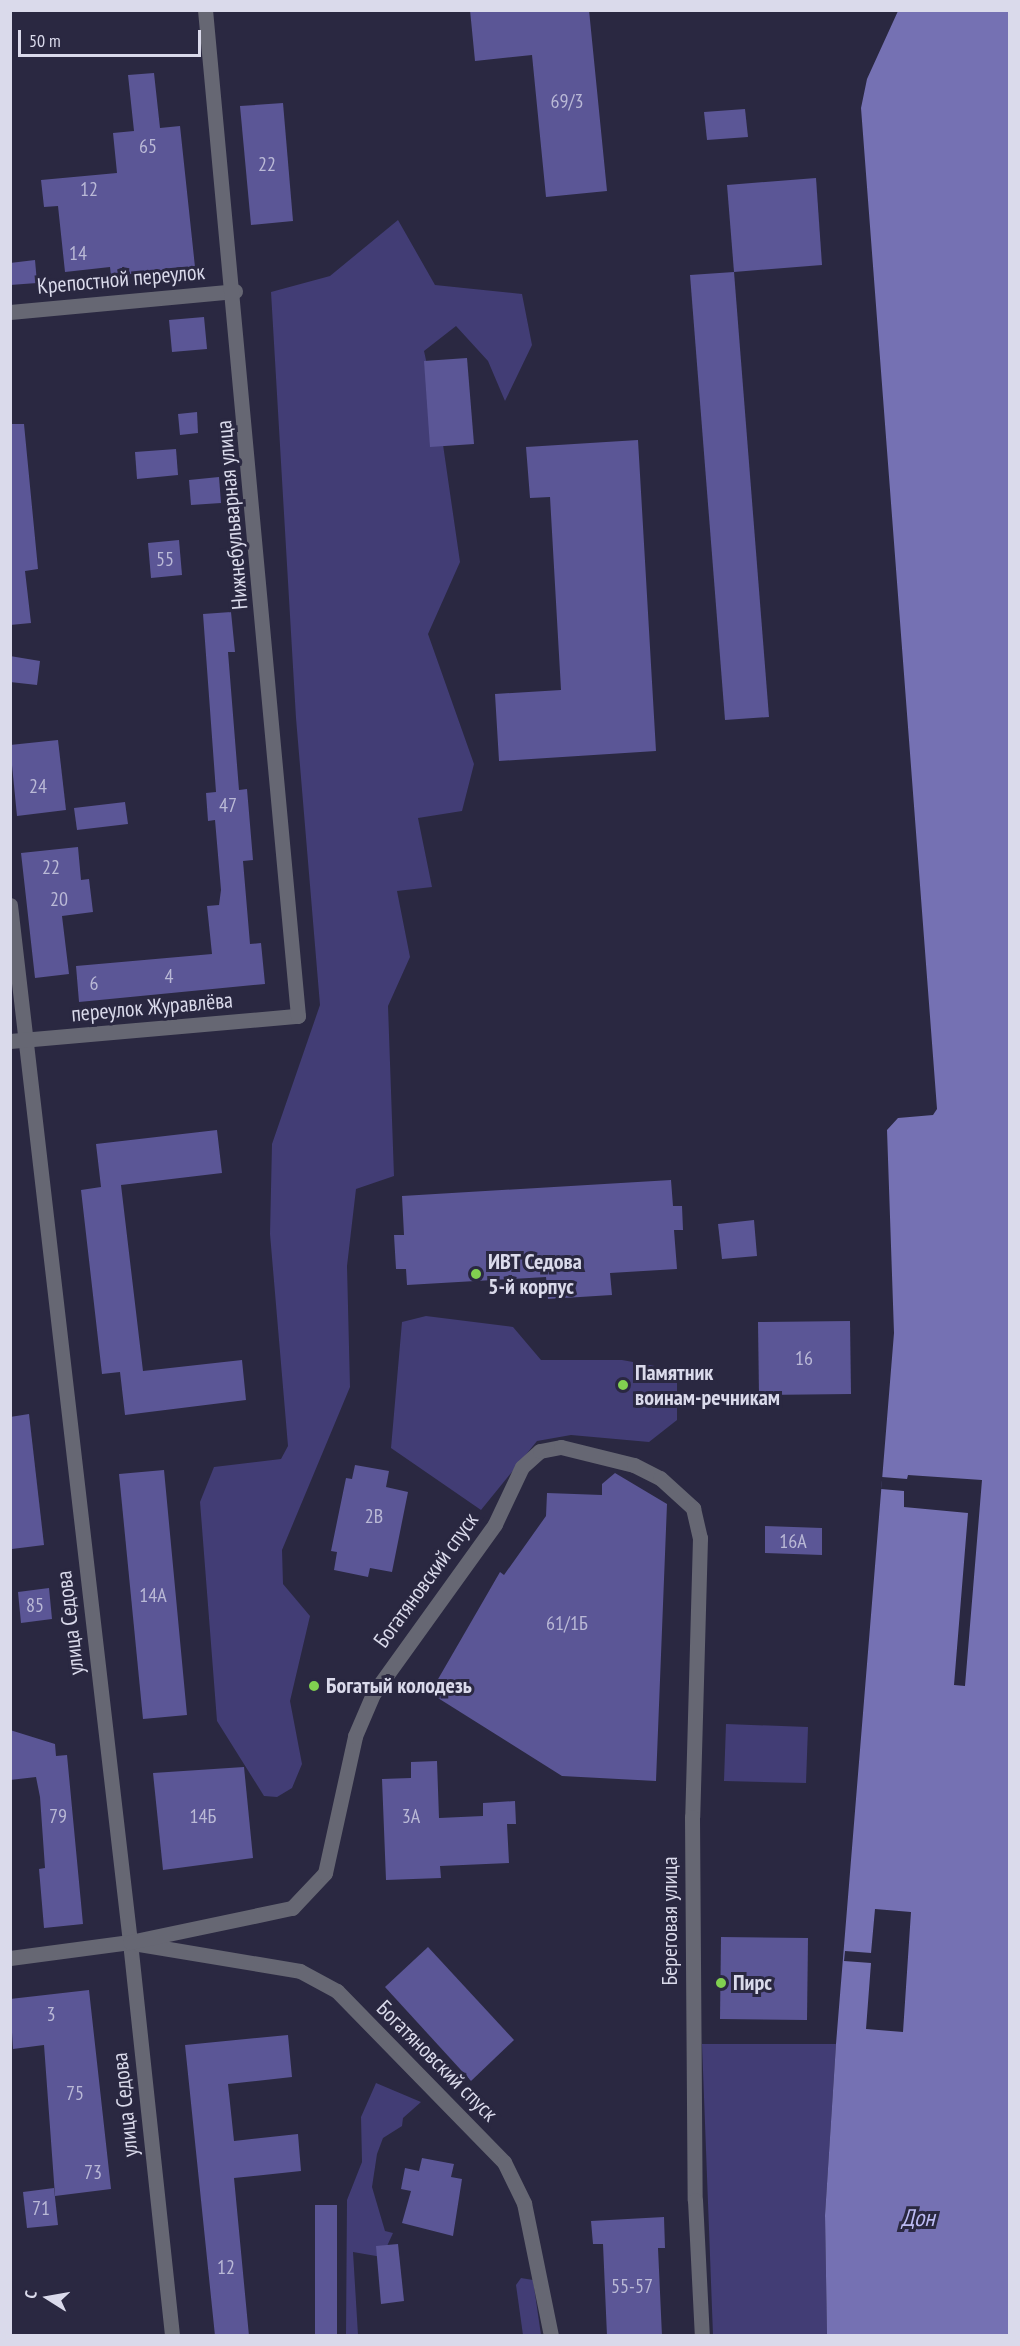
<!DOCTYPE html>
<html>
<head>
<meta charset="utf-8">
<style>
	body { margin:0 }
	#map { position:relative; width:1020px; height:2346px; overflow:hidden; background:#2a2841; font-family:"PT Sans Narrow",sans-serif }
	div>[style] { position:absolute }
	.green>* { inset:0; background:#423d75 }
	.water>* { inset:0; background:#7571b3 }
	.pier>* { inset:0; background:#2a2841 }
	.building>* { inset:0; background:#5b5696 }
	.minor>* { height:15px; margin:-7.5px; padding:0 7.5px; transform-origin:7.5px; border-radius:7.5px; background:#666773 }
	.tertiary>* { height:15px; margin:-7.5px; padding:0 7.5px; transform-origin:7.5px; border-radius:7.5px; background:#666773 }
	.dots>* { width:16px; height:16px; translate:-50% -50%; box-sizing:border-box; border:3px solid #2a2841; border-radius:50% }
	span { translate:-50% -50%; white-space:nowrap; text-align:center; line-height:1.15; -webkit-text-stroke:6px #2a2841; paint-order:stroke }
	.number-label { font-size:20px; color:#bab9d6 }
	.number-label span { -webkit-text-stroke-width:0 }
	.street-label { font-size:22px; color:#dadaeb }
	.poi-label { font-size:22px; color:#dadaeb; font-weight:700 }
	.left { translate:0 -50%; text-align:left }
	.water-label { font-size:24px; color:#bcbbf3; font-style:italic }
	.frame { position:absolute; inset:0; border:12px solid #dadaeb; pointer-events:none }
	.north { position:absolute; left:18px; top:2268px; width:60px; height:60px; -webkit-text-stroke:4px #2a2841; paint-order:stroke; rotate:281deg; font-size:16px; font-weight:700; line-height:24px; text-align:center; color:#dadaeb }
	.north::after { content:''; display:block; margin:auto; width:21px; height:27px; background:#dadaeb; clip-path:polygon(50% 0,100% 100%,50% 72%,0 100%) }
	.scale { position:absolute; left:18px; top:30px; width:183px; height:27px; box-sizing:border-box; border:3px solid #dadaeb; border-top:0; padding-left:8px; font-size:18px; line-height:21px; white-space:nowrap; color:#dadaeb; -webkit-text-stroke:4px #2a2841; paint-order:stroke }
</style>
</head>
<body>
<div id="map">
	<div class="green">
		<i style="clip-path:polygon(398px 220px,435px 285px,522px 294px,532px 345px,505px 401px,488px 361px,456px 326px,424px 351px,440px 424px,460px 562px,428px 634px,474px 764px,462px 811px,418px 818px,432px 887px,397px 891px,410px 957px,388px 1006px,394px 1176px,356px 1189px,347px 1266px,350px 1387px,282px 1550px,283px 1584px,310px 1616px,290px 1701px,302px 1764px,292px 1788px,277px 1797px,264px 1796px,217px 1721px,200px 1502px,214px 1467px,281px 1459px,288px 1446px,270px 1234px,272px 1144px,320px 1005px,296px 718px,271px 292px,330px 276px)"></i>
		<i style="clip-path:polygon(426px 1316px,513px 1327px,541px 1360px,622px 1360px,677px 1370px,677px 1420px,649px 1442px,571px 1435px,537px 1441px,481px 1510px,391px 1448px,402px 1322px)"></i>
		<i style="clip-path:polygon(726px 1724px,808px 1727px,806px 1783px,724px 1781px)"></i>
		<i style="clip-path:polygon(702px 2044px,836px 2044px,825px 2215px,827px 2335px,713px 2335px)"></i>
		<i style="clip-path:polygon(376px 2083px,421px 2102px,403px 2118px,402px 2126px,383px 2138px,377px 2154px,372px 2187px,385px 2231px,393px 2233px,382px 2257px,353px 2252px,358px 2335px,346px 2336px,347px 2200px,362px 2162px,361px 2117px)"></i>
		<i style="clip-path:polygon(521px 2278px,533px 2280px,541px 2335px,523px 2335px,516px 2285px)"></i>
	</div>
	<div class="water">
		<i style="clip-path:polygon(898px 11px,1009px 11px,1009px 2335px,827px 2336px,825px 2215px,836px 2044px,894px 1333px,887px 1130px,898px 1118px,933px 1115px,937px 1109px,861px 108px,867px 79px)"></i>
	</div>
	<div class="pier">
		<i style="clip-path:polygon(908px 1475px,982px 1480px,965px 1686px,954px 1685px,968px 1513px,904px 1507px,904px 1491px,881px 1489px,882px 1477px,907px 1479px)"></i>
		<i style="clip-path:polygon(875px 1909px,911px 1912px,903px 2032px,866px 2029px,871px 1963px,844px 1961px,845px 1951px,871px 1953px)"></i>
	</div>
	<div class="building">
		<i style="clip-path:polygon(470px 10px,589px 10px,607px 191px,546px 197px,532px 55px,475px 61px)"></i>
		<i style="clip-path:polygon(154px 73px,160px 128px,180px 126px,195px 267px,111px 276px,110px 267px,65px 272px,58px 206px,44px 207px,41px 180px,117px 173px,113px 133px,134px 131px,128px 75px)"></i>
		<i style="clip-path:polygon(283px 103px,293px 221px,251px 225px,240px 106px)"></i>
		<i style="clip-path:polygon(745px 109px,748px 137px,707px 140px,704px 112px)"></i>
		<i style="clip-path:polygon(816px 178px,822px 265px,734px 272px,727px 185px)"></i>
		<i style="clip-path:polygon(35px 260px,37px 283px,10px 285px,10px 263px)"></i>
		<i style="clip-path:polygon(734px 272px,769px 717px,725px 720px,690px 275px)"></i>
		<i style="clip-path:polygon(204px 317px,207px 349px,172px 352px,169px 320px)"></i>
		<i style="clip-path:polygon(467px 358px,474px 444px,430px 447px,424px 361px)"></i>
		<i style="clip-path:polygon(197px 412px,198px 433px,180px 435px,178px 414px)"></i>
		<i style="clip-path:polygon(10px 424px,24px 424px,38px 569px,25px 571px,31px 623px,10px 625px)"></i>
		<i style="clip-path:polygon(638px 440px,656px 751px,499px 761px,495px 694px,561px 690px,550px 497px,530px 498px,526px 447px)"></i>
		<i style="clip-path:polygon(176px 449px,178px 475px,137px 479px,135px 452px)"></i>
		<i style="clip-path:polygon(219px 477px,221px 503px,191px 505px,189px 480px)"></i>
		<i style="clip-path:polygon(179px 540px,182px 575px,151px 578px,148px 543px)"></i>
		<i style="clip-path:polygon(231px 612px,235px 652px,228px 652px,239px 790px,247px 789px,253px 860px,243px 861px,250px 944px,261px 943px,265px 984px,79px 1002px,76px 966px,212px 954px,207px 906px,219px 905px,221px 890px,215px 820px,208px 821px,206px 793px,216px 792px,203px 614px)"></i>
		<i style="clip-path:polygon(10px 656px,40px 661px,37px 685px,10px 682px)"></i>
		<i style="clip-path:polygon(58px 740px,66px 810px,17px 816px,10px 745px)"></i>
		<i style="clip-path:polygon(125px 802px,128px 824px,77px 830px,74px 808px)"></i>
		<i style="clip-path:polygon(78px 847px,81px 880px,89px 879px,93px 912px,62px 916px,69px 974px,35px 978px,21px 853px)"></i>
		<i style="clip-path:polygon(217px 1130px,222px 1173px,121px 1185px,143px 1371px,242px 1360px,246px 1400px,125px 1415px,120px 1372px,102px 1374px,81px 1190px,101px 1187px,96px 1144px)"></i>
		<i style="clip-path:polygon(671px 1180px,673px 1206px,682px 1206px,683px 1230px,674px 1230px,677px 1269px,610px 1273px,612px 1295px,548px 1299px,546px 1277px,407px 1285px,406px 1269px,396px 1269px,394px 1235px,404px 1235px,402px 1196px)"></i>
		<i style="clip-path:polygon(754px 1220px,757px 1256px,722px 1259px,718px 1224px)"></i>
		<i style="clip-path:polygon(850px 1321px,851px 1394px,759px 1395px,758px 1322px)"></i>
		<i style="clip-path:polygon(29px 1414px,44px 1545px,12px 1549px,10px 1417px)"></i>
		<i style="clip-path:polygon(355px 1465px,389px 1471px,386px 1487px,408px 1492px,392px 1572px,370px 1568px,368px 1577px,334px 1570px,337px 1552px,331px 1551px,346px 1478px,352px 1479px)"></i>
		<i style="clip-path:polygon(164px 1470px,187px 1715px,143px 1719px,119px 1474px)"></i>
		<i style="clip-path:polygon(615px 1473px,667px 1504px,656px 1781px,562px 1776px,430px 1693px,500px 1572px,504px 1575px,546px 1516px,547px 1493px,602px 1495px,602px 1484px)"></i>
		<i style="clip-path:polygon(765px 1526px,822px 1528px,822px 1555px,765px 1553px)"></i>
		<i style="clip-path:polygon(49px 1588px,52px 1619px,21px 1623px,18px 1592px)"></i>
		<i style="clip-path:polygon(10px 1730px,55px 1744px,56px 1756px,67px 1755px,83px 1924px,44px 1928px,39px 1869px,45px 1868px,40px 1797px,36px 1777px,10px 1780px)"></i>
		<i style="clip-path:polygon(437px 1761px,439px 1818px,483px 1816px,483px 1803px,515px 1801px,516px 1824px,507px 1824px,509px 1863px,440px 1866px,441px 1878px,386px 1880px,382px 1779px,411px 1778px,411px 1762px)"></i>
		<i style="clip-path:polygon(244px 1767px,253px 1858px,163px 1870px,153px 1773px)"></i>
		<i style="clip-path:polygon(721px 1937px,808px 1938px,807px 2020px,720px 2019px)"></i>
		<i style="clip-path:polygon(428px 1947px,514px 2040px,471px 2081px,385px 1987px)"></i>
		<i style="clip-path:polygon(89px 1990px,111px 2189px,55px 2196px,44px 2045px,13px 2049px,10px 1999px)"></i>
		<i style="clip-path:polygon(288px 2035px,292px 2077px,228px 2084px,234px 2141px,298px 2134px,301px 2171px,234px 2178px,249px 2336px,215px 2336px,185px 2045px)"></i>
		<i style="clip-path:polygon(422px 2158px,454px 2164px,451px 2177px,462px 2179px,453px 2236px,402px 2223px,411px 2191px,401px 2189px,405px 2168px,419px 2171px)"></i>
		<i style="clip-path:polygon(54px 2188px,58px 2225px,27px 2228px,23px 2192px)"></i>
		<i style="clip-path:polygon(315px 2205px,337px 2205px,337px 2336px,315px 2336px)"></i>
		<i style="clip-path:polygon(664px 2217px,665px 2248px,658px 2248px,662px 2336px,607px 2336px,603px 2244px,593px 2244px,591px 2221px)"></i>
		<i style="clip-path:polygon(398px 2244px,404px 2301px,381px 2304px,376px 2246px)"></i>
	</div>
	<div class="minor">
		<i style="left:10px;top:312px;width:226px;rotate:-5.3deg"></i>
		<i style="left:10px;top:905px;width:1044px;rotate:83.4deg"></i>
		<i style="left:10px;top:1041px;width:289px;rotate:-5deg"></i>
		<i style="left:298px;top:1016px;width:1010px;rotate:-95.28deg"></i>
	</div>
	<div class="tertiary">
		<i style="left:130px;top:1942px;width:396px;rotate:83.9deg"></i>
		<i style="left:139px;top:1944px;width:163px;rotate:9.5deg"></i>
		<i style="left:300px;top:1971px;width:42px;rotate:28.4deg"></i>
		<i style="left:337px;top:1991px;width:239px;rotate:45.7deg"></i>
		<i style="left:504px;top:2162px;width:46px;rotate:64deg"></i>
		<i style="left:524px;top:2203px;width:136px;rotate:78.5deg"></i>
		<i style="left:10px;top:1958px;width:121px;rotate:-7.6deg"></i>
		<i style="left:130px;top:1942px;width:166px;rotate:-11.9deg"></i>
		<i style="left:292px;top:1908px;width:48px;rotate:-46.7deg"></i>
		<i style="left:325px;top:1873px;width:140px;rotate:-77.6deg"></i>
		<i style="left:355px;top:1736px;width:46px;rotate:-66.8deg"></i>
		<i style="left:373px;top:1694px;width:209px;rotate:-54.3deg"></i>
		<i style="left:495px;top:1524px;width:63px;rotate:-64.7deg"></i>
		<i style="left:522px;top:1467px;width:24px;rotate:-42deg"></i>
		<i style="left:540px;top:1451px;width:21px;rotate:-11deg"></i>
		<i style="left:561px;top:1447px;width:75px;rotate:13.9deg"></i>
		<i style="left:634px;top:1465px;width:29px;rotate:27deg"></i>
		<i style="left:660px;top:1478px;width:45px;rotate:42.3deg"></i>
		<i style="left:693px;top:1508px;width:31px;rotate:77deg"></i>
		<i style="left:700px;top:1538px;width:279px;rotate:91.6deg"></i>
		<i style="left:692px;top:1817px;width:383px;rotate:89.6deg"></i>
		<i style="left:695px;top:2200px;width:136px;rotate:87.1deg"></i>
	</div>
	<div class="dots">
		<i style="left:476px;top:1274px;background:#81d050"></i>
		<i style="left:623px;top:1385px;background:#81d050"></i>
		<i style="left:314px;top:1686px;background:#81d050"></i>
		<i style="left:721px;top:1983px;background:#81d050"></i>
	</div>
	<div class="number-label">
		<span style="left:567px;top:101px">69/3</span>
		<span style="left:148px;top:146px">65</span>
		<span style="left:267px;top:164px">22</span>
		<span style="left:89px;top:189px">12</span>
		<span style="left:78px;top:253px">14</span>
		<span style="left:165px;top:559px">55</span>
		<span style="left:38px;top:786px">24</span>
		<span style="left:228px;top:805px">47</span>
		<span style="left:51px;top:867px">22</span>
		<span style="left:59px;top:899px">20</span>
		<span style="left:169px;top:976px">4</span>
		<span style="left:94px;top:983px">6</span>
		<span style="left:804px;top:1358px">16</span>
		<span style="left:374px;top:1516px">2В</span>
		<span style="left:793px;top:1541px">16А</span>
		<span style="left:153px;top:1595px">14А</span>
		<span style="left:35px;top:1605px">85</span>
		<span style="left:567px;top:1623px">61/1Б</span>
		<span style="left:58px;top:1816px">79</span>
		<span style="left:203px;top:1816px">14Б</span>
		<span style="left:411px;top:1816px">3А</span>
		<span style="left:51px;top:2014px">3</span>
		<span style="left:75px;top:2093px">75</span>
		<span style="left:93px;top:2172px">73</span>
		<span style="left:41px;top:2208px">71</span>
		<span style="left:226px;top:2267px">12</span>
		<span style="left:632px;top:2286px">55-57</span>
	</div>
	<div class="street-label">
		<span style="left:121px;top:279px;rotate:-5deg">Крепостной переулок</span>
		<span style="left:232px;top:515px;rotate:-95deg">Нижнебульварная улица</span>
		<span style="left:152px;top:1007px;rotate:-5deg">переулок Журавлёва</span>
		<span style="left:426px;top:1580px;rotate:-54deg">Богатяновский спуск</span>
		<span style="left:70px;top:1623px;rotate:-97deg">улица Седова</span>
		<span style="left:670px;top:1921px;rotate:-90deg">Береговая улица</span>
		<span style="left:437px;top:2061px;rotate:45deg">Богатяновский спуск</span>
		<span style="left:125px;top:2105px;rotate:-96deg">улица Седова</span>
	</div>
	<div class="poi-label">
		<span class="left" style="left:488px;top:1274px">ИВТ Седова<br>5-й корпус</span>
		<span class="left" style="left:635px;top:1385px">Памятник<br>воинам-речникам</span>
		<span class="left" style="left:326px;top:1686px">Богатый колодезь</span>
		<span class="left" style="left:733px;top:1983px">Пирс</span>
	</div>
	<div class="water-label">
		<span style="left:918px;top:2218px">Дон</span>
	</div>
	<div class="frame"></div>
	<div class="north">С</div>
	<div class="scale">50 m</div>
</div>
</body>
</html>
